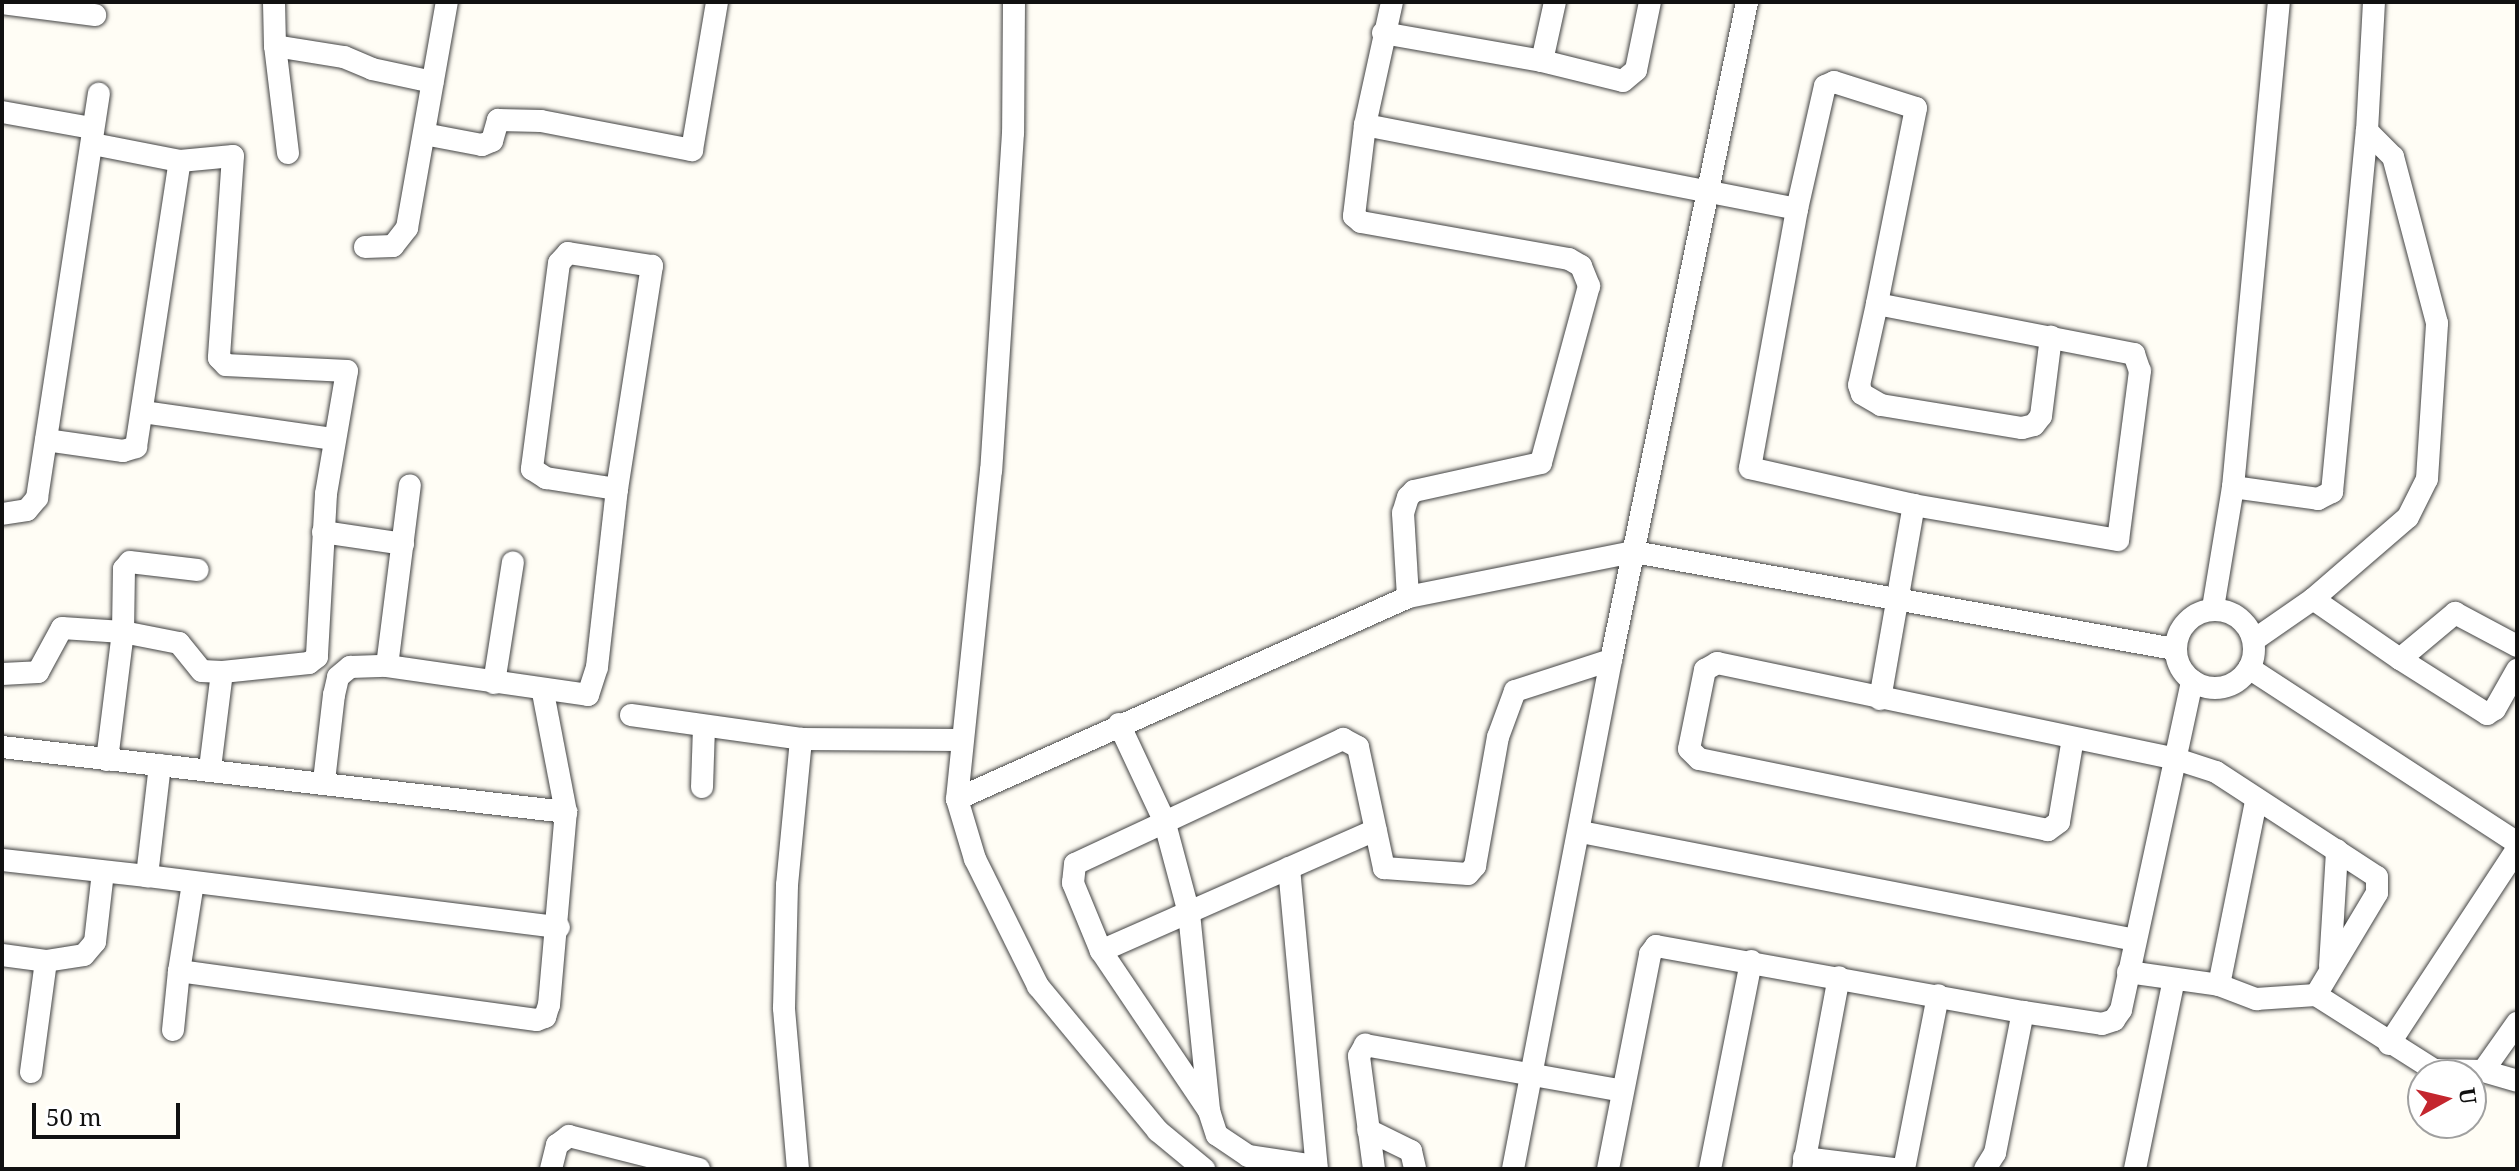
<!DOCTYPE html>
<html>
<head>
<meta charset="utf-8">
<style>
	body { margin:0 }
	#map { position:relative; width:2519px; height:1171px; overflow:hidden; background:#fffdf5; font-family:"Noto Serif",serif }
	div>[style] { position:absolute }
	.roads { filter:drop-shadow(0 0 2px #444) drop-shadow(0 0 2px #444) }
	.street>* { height:22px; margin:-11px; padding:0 11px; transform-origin:11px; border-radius:11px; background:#fff }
	.street>.ring { margin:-11px; padding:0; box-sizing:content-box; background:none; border:22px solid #fff; border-radius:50% }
	span { translate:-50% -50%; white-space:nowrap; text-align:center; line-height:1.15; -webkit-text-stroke:8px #fff; paint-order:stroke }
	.frame { position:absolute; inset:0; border:4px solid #111; pointer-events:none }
	.north { position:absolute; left:2407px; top:1059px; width:80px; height:80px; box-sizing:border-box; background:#fff; border:2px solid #a0a0a0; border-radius:50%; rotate:82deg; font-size:22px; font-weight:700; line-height:32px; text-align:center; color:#111 }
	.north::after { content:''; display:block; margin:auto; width:28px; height:36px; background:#c4262e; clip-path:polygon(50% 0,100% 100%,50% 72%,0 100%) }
	.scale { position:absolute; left:32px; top:1103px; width:148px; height:36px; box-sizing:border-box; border:4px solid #111; border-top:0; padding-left:10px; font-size:24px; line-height:28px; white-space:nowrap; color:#111; -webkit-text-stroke:6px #fff; paint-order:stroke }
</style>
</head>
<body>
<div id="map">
	<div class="roads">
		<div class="street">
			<i style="left:274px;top:2px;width:44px;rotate:88.7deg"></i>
			<i style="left:1014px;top:2px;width:131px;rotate:90.4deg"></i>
			<i style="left:1013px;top:133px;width:338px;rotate:93.7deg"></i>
			<i style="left:991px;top:470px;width:331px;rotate:95.9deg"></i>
			<i style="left:957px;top:799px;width:63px;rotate:73.3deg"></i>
			<i style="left:975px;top:859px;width:142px;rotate:63.6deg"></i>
			<i style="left:1038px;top:986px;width:188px;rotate:50.4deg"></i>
			<i style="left:1158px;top:1131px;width:60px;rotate:39.6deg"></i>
			<i style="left:1392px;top:2px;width:126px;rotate:102.4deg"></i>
			<i style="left:1365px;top:125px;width:92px;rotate:96.9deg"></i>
			<i style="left:1354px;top:216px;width:9px;rotate:41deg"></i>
			<i style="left:1361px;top:222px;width:211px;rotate:10.1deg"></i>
			<i style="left:1569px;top:259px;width:14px;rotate:30deg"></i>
			<i style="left:1581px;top:266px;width:22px;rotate:68deg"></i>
			<i style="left:1589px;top:286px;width:183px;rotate:105.2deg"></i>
			<i style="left:1541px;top:463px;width:130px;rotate:167.6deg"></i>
			<i style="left:1414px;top:491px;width:8px;rotate:135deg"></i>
			<i style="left:1408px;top:497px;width:17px;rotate:107deg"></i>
			<i style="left:1403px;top:513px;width:84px;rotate:86.6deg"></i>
			<i style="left:2px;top:3px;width:94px;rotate:7.4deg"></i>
			<i style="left:1383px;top:33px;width:161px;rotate:10deg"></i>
			<i style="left:1542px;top:61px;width:83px;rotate:13.9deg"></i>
			<i style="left:1623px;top:81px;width:17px;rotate:-40deg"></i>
			<i style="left:1636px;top:70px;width:69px;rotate:-78.4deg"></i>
			<i style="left:1542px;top:61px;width:60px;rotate:-77.6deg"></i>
			<i style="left:1834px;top:82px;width:86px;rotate:17.6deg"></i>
			<i style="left:1916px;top:108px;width:200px;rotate:101.3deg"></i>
			<i style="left:1877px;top:304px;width:262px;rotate:11deg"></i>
			<i style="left:2134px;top:354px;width:18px;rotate:71deg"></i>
			<i style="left:2140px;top:371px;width:170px;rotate:97.4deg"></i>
			<i style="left:2118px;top:540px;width:207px;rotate:-170.3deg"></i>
			<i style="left:1914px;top:505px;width:168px;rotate:-167.3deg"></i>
			<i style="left:1750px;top:468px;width:263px;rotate:-79.7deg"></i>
			<i style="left:1797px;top:209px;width:126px;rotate:-77.2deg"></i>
			<i style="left:1825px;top:86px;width:10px;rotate:-24deg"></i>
			<i style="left:2px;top:112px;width:91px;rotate:10.1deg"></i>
			<i style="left:1365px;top:125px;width:440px;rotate:11deg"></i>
			<i style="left:424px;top:134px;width:59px;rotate:10.7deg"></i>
			<i style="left:482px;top:145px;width:11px;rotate:-22deg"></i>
			<i style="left:492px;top:141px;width:22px;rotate:-74deg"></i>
			<i style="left:498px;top:120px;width:43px;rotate:1.3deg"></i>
			<i style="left:541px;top:121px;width:154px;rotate:10.9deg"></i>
			<i style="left:692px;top:150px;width:150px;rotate:-80.4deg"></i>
			<i style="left:93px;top:144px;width:89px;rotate:11.1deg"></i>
			<i style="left:180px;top:161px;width:53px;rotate:-5.4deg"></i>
			<i style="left:233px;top:156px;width:202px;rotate:94deg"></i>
			<i style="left:219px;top:358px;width:10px;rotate:45deg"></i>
			<i style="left:226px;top:365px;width:121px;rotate:2.8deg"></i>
			<i style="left:347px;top:371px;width:125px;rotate:99.7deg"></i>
			<i style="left:326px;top:494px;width:163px;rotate:93.2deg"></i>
			<i style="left:317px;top:657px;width:10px;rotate:143deg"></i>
			<i style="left:309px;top:663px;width:87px;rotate:174.1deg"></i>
			<i style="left:222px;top:672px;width:98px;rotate:97.1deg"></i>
			<i style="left:288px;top:153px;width:108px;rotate:-96.9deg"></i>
			<i style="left:275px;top:46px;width:70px;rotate:9.1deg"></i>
			<i style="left:344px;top:57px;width:30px;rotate:23deg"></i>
			<i style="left:372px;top:69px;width:62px;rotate:12deg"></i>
			<i style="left:365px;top:247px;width:28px;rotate:-2deg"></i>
			<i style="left:393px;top:246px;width:23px;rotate:-52deg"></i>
			<i style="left:407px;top:228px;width:230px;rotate:-80deg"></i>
			<i style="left:1877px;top:304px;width:83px;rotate:102.5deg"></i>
			<i style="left:1859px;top:385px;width:9px;rotate:72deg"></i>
			<i style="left:1862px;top:394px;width:22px;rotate:30deg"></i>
			<i style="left:1881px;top:405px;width:143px;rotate:9.3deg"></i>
			<i style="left:2022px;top:428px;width:12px;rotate:-14deg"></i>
			<i style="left:2034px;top:425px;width:11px;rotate:-52deg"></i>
			<i style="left:2041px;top:416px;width:80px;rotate:-82.8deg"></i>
			<i style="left:143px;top:412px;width:191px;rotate:8.1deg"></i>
			<i style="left:46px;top:440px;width:78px;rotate:8.1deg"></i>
			<i style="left:123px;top:451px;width:14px;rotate:-17deg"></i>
			<i style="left:136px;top:447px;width:289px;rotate:-81.3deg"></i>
			<i style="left:2233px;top:487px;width:86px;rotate:8deg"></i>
			<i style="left:2318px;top:499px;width:16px;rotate:-27deg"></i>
			<i style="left:2332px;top:492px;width:363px;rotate:-84.5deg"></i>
			<i style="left:2367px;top:131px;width:129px;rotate:-86.9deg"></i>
			<i style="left:2px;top:514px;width:25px;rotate:-9deg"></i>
			<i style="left:27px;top:510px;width:16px;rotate:-50deg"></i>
			<i style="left:37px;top:498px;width:409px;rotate:-81.3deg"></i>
			<i style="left:323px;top:532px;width:81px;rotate:8.5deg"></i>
			<i style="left:2313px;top:599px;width:106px;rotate:34.6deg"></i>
			<i style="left:2400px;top:659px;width:72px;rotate:-39.9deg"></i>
			<i style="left:2455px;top:613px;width:70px;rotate:28deg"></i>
			<i style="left:2213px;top:608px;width:123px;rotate:-80.6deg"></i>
			<i style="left:2233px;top:487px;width:487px;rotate:-84.6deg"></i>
			<i class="ring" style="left:2176px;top:610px;width:56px;height:56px"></i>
			<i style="left:2254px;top:640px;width:72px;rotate:-34.8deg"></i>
			<i style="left:2313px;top:599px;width:125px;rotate:-40.8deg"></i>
			<i style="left:2408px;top:517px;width:42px;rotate:-63.4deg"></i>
			<i style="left:2427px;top:479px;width:156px;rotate:-86.3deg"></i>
			<i style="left:2437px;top:323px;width:172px;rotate:-104.8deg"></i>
			<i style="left:2393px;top:157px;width:37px;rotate:-135deg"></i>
			<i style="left:2400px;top:659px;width:103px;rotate:32.3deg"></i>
			<i style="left:2487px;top:714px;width:9px;rotate:-32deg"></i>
			<i style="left:2495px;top:709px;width:45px;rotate:-60.6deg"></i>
			<i style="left:387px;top:666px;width:182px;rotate:-82.8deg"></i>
			<i style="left:2249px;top:668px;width:320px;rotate:33.1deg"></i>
			<i style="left:2px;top:674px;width:36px;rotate:-3deg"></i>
			<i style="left:38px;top:672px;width:50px;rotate:-61.4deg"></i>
			<i style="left:62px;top:628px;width:61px;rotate:3.8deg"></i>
			<i style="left:123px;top:632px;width:63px;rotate:-89.1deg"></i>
			<i style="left:124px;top:569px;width:9px;rotate:-49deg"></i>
			<i style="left:130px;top:562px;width:68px;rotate:6.7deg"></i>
			<i style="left:494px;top:683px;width:122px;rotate:-81.1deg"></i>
			<i style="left:1880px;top:699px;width:197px;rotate:-80.1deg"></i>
			<i style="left:631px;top:715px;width:172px;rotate:8deg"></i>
			<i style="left:801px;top:739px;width:159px;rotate:0.4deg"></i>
			<i style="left:1119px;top:724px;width:106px;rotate:64.9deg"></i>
			<i style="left:1164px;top:820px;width:96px;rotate:75deg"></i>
			<i style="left:1189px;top:913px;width:199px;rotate:84.2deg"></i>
			<i style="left:1209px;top:1111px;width:25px;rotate:72deg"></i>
			<i style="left:1217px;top:1135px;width:37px;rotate:34deg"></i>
			<i style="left:1248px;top:1156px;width:69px;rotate:8.4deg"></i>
			<i style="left:2073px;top:738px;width:85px;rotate:99.5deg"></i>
			<i style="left:2059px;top:822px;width:14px;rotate:144deg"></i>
			<i style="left:2048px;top:830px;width:356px;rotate:-168.5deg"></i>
			<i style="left:1699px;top:759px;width:14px;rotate:-135deg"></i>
			<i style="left:1689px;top:749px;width:81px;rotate:-78.6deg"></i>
			<i style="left:1705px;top:670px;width:14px;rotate:-30deg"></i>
			<i style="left:1717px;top:663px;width:466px;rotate:11.8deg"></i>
			<i style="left:2173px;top:758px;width:45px;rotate:18deg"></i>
			<i style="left:2216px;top:772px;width:192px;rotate:33.1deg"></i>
			<i style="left:2377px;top:877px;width:16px;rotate:90deg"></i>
			<i style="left:2377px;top:893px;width:119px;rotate:120.9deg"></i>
			<i style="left:2px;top:747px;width:568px;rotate:6.57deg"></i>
			<i style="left:566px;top:812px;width:122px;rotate:-100.9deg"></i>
			<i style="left:107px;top:760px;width:129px;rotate:-82.9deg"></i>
			<i style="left:123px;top:632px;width:57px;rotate:11.1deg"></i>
			<i style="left:179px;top:643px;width:36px;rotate:51deg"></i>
			<i style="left:202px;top:671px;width:20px;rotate:3deg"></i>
			<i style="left:160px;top:765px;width:112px;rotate:96.7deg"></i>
			<i style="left:147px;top:876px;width:415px;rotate:7.1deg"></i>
			<i style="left:324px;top:781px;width:87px;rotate:-83.4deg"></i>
			<i style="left:334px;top:695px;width:18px;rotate:-77deg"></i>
			<i style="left:338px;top:677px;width:16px;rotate:-40deg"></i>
			<i style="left:350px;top:667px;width:37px;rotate:-2deg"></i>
			<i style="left:387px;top:666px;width:203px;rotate:8.2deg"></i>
			<i style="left:588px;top:695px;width:29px;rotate:-72deg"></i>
			<i style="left:597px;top:667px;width:179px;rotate:-83.6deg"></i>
			<i style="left:617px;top:489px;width:226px;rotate:-81.1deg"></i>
			<i style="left:652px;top:266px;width:85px;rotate:-171.2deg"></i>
			<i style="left:568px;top:253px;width:13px;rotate:132deg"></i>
			<i style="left:559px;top:263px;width:208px;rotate:97.5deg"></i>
			<i style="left:532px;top:469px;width:17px;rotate:33deg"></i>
			<i style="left:546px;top:478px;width:72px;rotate:8.8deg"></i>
			<i style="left:702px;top:787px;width:61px;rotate:-88.1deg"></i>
			<i style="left:957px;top:799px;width:494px;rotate:-24.1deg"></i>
			<i style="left:1408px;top:597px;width:230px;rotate:-11.3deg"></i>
			<i style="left:1634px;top:552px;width:549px;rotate:10.18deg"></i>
			<i style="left:1581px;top:832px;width:564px;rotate:11.03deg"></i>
			<i style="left:2px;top:860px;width:146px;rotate:6.3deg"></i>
			<i style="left:1289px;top:868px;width:302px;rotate:84.7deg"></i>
			<i style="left:193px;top:883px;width:89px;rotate:99deg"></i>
			<i style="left:179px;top:971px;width:361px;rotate:7.8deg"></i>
			<i style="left:537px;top:1020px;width:9px;rotate:-21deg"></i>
			<i style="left:545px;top:1017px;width:13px;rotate:-72deg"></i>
			<i style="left:549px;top:1005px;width:194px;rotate:-85deg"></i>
			<i style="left:1101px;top:951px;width:300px;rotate:-23.8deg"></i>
			<i style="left:2px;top:955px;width:44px;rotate:7.8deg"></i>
			<i style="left:46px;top:961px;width:38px;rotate:-9deg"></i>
			<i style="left:84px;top:955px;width:17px;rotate:-50deg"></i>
			<i style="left:95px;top:942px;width:70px;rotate:-83.5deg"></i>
			<i style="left:2330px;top:966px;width:116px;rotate:-86.5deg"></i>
			<i style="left:2128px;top:972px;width:92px;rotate:8.1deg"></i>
			<i style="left:2219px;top:985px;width:40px;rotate:21deg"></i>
			<i style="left:2256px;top:999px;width:60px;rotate:-3.8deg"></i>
			<i style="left:2316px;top:995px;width:140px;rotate:32.4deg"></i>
			<i style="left:2434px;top:1070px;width:49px;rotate:1.2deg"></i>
			<i style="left:2483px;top:1071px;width:35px;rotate:16deg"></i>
			<i style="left:2219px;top:985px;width:188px;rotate:-78.6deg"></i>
			<i style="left:173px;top:1030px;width:59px;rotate:-84.2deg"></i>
			<i style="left:2389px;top:1044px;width:233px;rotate:-56.7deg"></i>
			<i style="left:2483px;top:1071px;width:59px;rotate:-54.7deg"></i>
			<i style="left:31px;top:1072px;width:112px;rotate:-82.3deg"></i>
			<i style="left:1209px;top:1111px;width:193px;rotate:-124deg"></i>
			<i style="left:1101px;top:951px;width:74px;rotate:-112.4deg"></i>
			<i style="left:1073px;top:883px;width:19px;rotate:-84deg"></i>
			<i style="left:1075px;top:864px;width:296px;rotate:-25deg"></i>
			<i style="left:1343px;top:739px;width:17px;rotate:28deg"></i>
			<i style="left:1358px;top:747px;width:124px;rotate:77.9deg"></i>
			<i style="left:1384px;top:868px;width:84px;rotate:4.1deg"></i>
			<i style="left:1468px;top:874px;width:11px;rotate:-49deg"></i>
			<i style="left:1475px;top:866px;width:131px;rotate:-79.9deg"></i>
			<i style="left:1498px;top:737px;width:49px;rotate:-69.7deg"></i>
			<i style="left:1515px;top:691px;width:101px;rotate:-17.9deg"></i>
			<i style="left:1368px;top:1130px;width:48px;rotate:26deg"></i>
			<i style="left:1411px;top:1151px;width:18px;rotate:77deg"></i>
			<i style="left:1804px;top:1158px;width:90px;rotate:7deg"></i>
			<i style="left:551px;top:1169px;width:25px;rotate:-76deg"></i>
			<i style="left:557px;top:1145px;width:15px;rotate:-37deg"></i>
			<i style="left:569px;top:1136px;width:134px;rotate:14.2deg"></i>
			<i style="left:798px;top:1169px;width:162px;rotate:-95deg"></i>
			<i style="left:784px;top:1008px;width:123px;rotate:-88.6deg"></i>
			<i style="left:787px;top:885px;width:147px;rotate:-84.5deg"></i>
			<i style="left:1374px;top:1169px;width:114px;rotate:-97.6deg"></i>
			<i style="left:1359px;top:1056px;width:13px;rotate:-61deg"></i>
			<i style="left:1365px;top:1045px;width:261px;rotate:10.1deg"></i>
			<i style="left:1513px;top:1169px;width:518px;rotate:-79.1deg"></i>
			<i style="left:1611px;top:660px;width:672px;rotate:-78.32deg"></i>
			<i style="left:1608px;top:1169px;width:219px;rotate:-78.9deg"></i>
			<i style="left:1650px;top:954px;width:10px;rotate:-53deg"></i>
			<i style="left:1656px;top:946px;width:373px;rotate:10.2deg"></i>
			<i style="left:2023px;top:1012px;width:80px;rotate:8.6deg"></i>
			<i style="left:2102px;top:1024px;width:13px;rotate:-18deg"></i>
			<i style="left:2114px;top:1020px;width:12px;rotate:-55deg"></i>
			<i style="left:2121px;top:1010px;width:337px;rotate:-77.8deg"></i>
			<i style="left:1710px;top:1169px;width:212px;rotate:-78.8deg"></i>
			<i style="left:1803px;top:1169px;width:195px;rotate:-79.4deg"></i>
			<i style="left:1904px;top:1169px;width:177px;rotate:-78.9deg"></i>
			<i style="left:1985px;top:1169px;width:19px;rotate:-58deg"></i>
			<i style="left:1995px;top:1153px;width:144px;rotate:-78.8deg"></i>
			<i style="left:2135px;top:1169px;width:194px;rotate:-78.4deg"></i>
		</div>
	</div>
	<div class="frame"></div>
	<div class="north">U</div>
	<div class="scale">50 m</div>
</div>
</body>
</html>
